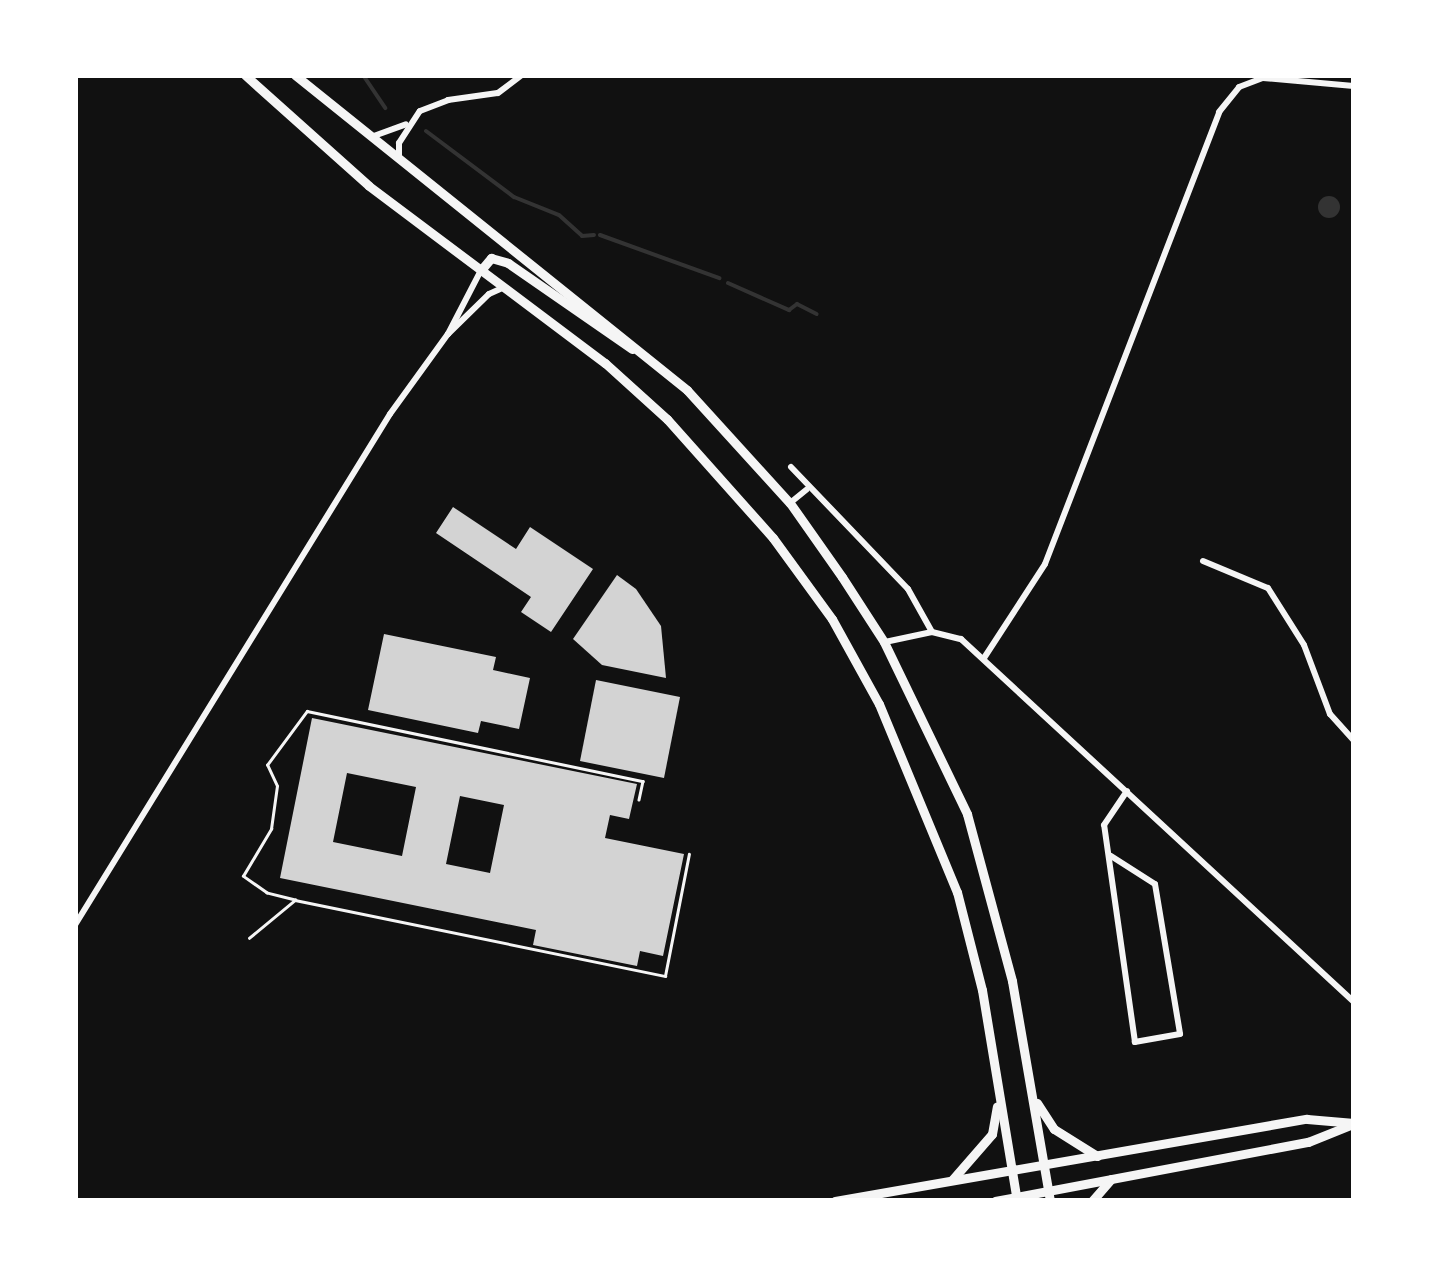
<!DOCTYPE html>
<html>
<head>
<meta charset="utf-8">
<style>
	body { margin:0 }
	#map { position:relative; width:1429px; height:1276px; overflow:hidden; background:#111; font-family:Jost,sans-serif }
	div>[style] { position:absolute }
	.water>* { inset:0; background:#333 }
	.round { border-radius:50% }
	.stream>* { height:4px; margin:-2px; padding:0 2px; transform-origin:2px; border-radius:2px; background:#333 }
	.building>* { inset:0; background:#d3d3d3 }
	.path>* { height:2.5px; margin:-1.25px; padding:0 1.25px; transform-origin:1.25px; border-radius:1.25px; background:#f5f5f5 }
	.minor>* { height:6px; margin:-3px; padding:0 3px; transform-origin:3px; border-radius:3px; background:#f5f5f5 }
	.tertiary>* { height:9px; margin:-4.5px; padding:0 4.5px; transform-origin:4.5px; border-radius:4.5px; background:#f5f5f5 }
	.secondary>* { height:9px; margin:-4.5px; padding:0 4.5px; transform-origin:4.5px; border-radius:4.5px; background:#f5f5f5 }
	span { translate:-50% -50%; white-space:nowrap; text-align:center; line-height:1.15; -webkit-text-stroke:9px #fff; paint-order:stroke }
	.frame { position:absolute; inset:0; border:78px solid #fff; pointer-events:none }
</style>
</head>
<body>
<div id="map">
	<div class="water">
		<i class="round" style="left:1318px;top:196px;width:22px;height:22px"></i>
	</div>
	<div class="stream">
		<i style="left:363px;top:75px;width:40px;rotate:56deg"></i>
		<i style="left:426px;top:131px;width:110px;rotate:36.9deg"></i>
		<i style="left:514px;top:197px;width:48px;rotate:21.8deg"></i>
		<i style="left:559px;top:215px;width:31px;rotate:42deg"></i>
		<i style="left:582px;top:236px;width:12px;rotate:-5deg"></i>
		<i style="left:600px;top:235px;width:127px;rotate:19.9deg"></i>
		<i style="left:728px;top:283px;width:67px;rotate:23.9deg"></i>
		<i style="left:789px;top:310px;width:10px;rotate:-37deg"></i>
		<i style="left:797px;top:304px;width:22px;rotate:27deg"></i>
	</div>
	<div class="building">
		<i style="clip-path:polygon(453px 507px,516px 549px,530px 527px,593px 569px,551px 632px,521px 612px,531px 597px,436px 533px)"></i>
		<i style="clip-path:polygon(617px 575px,636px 589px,661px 626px,666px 678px,602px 665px,573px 639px)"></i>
		<i style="clip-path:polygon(384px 634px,496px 657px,493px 670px,530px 678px,519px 729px,481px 721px,478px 733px,368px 710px)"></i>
		<i style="clip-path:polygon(596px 680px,680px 697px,664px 778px,580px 761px)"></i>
		<i style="clip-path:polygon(evenodd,312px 718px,637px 784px,629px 819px,610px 815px,605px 838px,684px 854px,663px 956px,640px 951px,637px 966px,533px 945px,536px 930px,280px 878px,312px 718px,347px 773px,416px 787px,402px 856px,333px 842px,347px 773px,312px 718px,460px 796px,504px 805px,490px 873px,446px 864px,460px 796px)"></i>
	</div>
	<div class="path">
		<i style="left:295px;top:900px;width:29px;rotate:-166deg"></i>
		<i style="left:267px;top:893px;width:29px;rotate:-145deg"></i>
		<i style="left:243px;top:876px;width:55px;rotate:-59.2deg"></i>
		<i style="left:271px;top:829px;width:43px;rotate:-82.1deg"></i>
		<i style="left:277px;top:786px;width:23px;rotate:-115deg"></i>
		<i style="left:267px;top:765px;width:67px;rotate:-53.5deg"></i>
		<i style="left:307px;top:711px;width:343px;rotate:11.8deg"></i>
		<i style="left:643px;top:781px;width:19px;rotate:102deg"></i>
		<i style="left:249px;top:938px;width:60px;rotate:-39.6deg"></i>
		<i style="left:295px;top:900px;width:378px;rotate:11.6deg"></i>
		<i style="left:665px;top:976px;width:124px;rotate:-78.9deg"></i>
	</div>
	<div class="minor">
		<i style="left:371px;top:137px;width:37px;rotate:-20deg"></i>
		<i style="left:399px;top:158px;width:15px;rotate:-90deg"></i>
		<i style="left:399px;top:143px;width:38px;rotate:-57deg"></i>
		<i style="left:420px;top:111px;width:30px;rotate:-21deg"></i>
		<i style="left:448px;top:100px;width:50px;rotate:-8deg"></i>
		<i style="left:498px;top:93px;width:30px;rotate:-37deg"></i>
		<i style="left:448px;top:334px;width:57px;rotate:-44.3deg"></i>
		<i style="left:489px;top:294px;width:17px;rotate:-24deg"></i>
		<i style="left:791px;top:467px;width:169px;rotate:46.2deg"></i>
		<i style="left:908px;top:589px;width:49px;rotate:60.8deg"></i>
		<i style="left:790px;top:503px;width:21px;rotate:-39deg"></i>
		<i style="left:1203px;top:561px;width:70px;rotate:22.6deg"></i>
		<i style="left:1268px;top:588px;width:67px;rotate:57.7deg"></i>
		<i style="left:1304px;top:645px;width:74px;rotate:69.4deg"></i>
		<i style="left:1330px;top:714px;width:36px;rotate:48deg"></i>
		<i style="left:885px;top:642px;width:48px;rotate:-12deg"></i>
		<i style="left:932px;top:632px;width:30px;rotate:14deg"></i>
		<i style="left:961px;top:639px;width:535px;rotate:42.73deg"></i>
		<i style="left:984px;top:658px;width:112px;rotate:-57deg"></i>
		<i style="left:1045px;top:564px;width:484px;rotate:-68.9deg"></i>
		<i style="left:1219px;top:112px;width:32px;rotate:-51deg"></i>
		<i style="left:1239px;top:87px;width:26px;rotate:-21deg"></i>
		<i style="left:1263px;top:78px;width:91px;rotate:5deg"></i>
		<i style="left:1111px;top:856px;width:52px;rotate:32.5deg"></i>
		<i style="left:1155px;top:884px;width:152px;rotate:80.5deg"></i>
		<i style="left:1180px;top:1034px;width:46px;rotate:169.9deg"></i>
		<i style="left:1135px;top:1042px;width:219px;rotate:-98.1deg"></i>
		<i style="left:1104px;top:825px;width:41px;rotate:-55.9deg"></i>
		<i style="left:75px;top:925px;width:600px;rotate:-58.35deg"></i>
		<i style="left:390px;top:414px;width:99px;rotate:-54.1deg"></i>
		<i style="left:448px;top:334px;width:72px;rotate:-62.7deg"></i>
	</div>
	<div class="tertiary">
		<i style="left:835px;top:1201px;width:479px;rotate:-9.9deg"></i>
		<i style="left:1307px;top:1119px;width:47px;rotate:4.9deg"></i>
		<i style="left:995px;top:1201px;width:319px;rotate:-10.7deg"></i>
		<i style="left:1308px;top:1142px;width:48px;rotate:-21.8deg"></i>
	</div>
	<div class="secondary">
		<i style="left:245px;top:75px;width:166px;rotate:41.8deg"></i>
		<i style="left:369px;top:186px;width:295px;rotate:36.9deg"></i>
		<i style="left:605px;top:363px;width:84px;rotate:42.1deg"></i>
		<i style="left:667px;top:419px;width:159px;rotate:48.3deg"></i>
		<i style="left:773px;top:538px;width:100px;rotate:53.9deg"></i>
		<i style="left:832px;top:619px;width:97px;rotate:61.1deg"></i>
		<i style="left:879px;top:704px;width:204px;rotate:67.5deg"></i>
		<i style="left:957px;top:892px;width:101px;rotate:75.7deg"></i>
		<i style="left:982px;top:990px;width:214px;rotate:80.6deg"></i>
		<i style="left:295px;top:75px;width:503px;rotate:38.78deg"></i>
		<i style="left:687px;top:390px;width:153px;rotate:47.7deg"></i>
		<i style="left:790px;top:503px;width:90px;rotate:54.9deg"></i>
		<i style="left:842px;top:577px;width:77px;rotate:57.1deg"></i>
		<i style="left:884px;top:642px;width:191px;rotate:64.2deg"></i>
		<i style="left:967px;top:814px;width:173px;rotate:74.9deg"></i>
		<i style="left:1012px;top:981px;width:223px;rotate:80.2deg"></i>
		<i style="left:481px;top:270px;width:16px;rotate:-50deg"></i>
		<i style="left:491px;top:258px;width:18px;rotate:16deg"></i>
		<i style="left:508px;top:263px;width:151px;rotate:34.7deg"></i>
		<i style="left:1037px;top:1103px;width:31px;rotate:57deg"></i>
		<i style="left:1054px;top:1129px;width:51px;rotate:32.1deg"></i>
		<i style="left:952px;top:1180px;width:61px;rotate:-49deg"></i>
		<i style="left:992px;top:1134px;width:28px;rotate:-80deg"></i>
		<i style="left:1092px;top:1201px;width:29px;rotate:-49deg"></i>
	</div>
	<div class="frame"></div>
</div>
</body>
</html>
